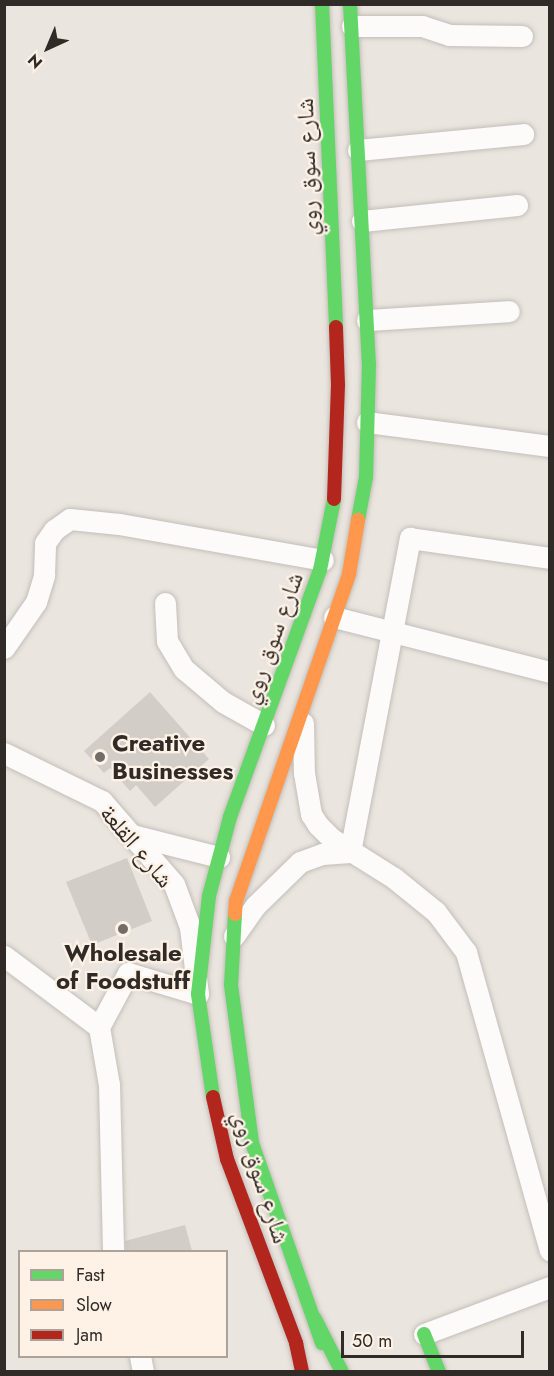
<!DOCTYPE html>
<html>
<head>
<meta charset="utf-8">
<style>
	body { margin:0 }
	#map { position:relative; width:554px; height:1376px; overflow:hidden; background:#ebe5df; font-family:Jost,"Noto Naskh Arabic",sans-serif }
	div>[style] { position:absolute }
	.building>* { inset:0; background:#d2cdc7 }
	.roads { filter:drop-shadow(0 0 2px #c3beb9) drop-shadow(0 0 2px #c3beb9) }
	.street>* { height:21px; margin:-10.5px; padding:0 10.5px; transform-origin:10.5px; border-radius:10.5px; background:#fcfbfa }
	.fast>* { height:14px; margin:-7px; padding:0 7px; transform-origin:7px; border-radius:7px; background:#63d668 }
	.slow>* { height:14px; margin:-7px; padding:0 7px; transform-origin:7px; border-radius:7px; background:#ff974d }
	.jam>* { height:14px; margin:-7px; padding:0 7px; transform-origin:7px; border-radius:7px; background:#b3261e }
	.dots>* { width:16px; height:16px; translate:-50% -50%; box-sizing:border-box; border:3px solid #fef2e6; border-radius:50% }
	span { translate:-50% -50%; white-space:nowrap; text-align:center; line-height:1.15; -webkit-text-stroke:4.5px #fef2e6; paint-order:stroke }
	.street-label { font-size:24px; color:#302b27 }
	.poi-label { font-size:24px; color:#302b27; font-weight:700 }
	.left { translate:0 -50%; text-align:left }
	.frame { position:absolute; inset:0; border:6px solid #302b27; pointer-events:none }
	.legend { position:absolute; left:18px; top:1250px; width:210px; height:108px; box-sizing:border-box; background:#fef2e6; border:2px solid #aca29a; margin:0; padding:8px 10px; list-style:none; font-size:18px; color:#302b27 }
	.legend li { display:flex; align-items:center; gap:12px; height:30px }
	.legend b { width:30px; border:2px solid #aca29a }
	.north { position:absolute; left:18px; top:18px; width:60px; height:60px; -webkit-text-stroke:4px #fef2e6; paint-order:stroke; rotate:224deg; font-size:16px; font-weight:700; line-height:24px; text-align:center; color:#302b27 }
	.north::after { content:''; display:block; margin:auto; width:21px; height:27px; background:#302b27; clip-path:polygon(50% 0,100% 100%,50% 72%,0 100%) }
	.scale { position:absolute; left:341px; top:1331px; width:183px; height:27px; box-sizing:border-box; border:3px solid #302b27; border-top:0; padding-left:8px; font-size:18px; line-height:21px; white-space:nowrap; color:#302b27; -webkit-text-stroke:4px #fef2e6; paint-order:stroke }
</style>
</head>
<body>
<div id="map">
	<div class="building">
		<i style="clip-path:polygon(150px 692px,209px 759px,155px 807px,136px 785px,130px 791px,110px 768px,104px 773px,84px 751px)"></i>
		<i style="clip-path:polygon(127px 858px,152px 921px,92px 945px,66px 882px)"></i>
		<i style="clip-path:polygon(185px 1225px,192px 1251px,126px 1251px,125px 1241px)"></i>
	</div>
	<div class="roads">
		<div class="street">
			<i style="left:352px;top:26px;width:70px"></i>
			<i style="left:422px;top:26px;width:28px;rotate:18deg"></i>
			<i style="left:449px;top:35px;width:73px;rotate:0.8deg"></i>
			<i style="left:358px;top:150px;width:166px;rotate:-5.5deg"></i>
			<i style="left:362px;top:221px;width:156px;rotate:-5.9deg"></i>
			<i style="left:367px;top:320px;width:142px;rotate:-3.6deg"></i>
			<i style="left:367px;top:422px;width:185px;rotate:7.5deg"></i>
			<i style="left:165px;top:603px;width:38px;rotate:87deg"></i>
			<i style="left:167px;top:641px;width:33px;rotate:59deg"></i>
			<i style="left:184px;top:669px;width:51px;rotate:40.2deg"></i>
			<i style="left:223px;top:702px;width:47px;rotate:29.3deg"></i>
			<i style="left:334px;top:617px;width:223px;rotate:14.3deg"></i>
			<i style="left:4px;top:648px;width:56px;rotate:-55.2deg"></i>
			<i style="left:36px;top:602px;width:28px;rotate:-73deg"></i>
			<i style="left:44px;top:575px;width:32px;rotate:-88deg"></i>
			<i style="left:45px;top:543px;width:16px;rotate:-55deg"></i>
			<i style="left:54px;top:530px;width:19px;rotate:-35deg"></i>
			<i style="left:70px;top:519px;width:49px;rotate:5.8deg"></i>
			<i style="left:119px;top:524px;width:207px;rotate:10deg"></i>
			<i style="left:303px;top:723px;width:50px;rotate:88.9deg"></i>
			<i style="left:304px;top:773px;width:42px;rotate:80.3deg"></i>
			<i style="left:311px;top:814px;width:13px;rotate:58deg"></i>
			<i style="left:318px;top:825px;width:20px;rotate:45deg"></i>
			<i style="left:332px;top:839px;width:73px;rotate:32.2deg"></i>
			<i style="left:394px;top:878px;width:54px;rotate:39deg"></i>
			<i style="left:436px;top:912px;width:50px;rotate:53.1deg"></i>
			<i style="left:466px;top:952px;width:310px;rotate:74.3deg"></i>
			<i style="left:4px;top:753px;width:109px;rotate:26.1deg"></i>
			<i style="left:102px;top:801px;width:110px;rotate:49.1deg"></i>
			<i style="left:174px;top:884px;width:46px;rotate:69.6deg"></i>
			<i style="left:190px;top:927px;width:67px;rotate:83.2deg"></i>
			<i style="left:198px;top:994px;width:73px;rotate:-163.3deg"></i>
			<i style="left:128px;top:973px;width:61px;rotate:118.2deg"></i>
			<i style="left:99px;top:1027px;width:119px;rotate:-143.2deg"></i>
			<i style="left:132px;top:835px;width:90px;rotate:14.2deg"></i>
			<i style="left:350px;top:852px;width:320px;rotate:-79.2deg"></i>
			<i style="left:410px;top:538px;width:141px;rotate:8.1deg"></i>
			<i style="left:234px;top:936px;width:37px;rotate:-55deg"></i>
			<i style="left:255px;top:906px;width:63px;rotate:-44.4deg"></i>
			<i style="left:300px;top:862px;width:23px;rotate:-20deg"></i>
			<i style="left:322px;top:854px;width:28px;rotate:-4deg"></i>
			<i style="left:99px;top:1027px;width:59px;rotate:80.2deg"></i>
			<i style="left:109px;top:1085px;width:167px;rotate:88.6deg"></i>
			<i style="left:424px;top:1334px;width:134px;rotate:-20.5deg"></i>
			<i style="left:140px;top:1356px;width:16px;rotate:79deg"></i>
		</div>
		<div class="fast">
			<i style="left:322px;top:4px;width:323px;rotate:87.5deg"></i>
			<i style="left:350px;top:4px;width:361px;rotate:87deg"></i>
			<i style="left:369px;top:364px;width:113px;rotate:91.5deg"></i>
			<i style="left:366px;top:477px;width:44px;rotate:100.5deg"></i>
			<i style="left:235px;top:914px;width:71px;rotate:93.2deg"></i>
			<i style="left:231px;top:985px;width:159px;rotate:82.4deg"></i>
			<i style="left:252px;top:1143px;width:212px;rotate:70.7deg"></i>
			<i style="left:213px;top:1097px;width:104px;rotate:-98.3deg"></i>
			<i style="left:198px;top:994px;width:99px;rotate:-83.6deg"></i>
			<i style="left:209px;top:896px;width:82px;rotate:-75.1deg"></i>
			<i style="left:230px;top:817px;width:263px;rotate:-70deg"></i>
			<i style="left:320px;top:570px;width:72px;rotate:-78.8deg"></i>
			<i style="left:315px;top:1319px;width:59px;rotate:63deg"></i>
			<i style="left:424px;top:1334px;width:41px;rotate:68.5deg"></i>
		</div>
		<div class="slow">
			<i style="left:235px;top:914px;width:13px;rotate:-86deg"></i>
			<i style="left:236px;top:901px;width:346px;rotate:-70.9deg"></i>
			<i style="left:349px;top:574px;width:55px;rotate:-80.5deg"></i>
		</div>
		<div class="jam">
			<i style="left:334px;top:499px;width:114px;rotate:-88deg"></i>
			<i style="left:338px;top:385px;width:58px;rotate:-92deg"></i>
			<i style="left:213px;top:1097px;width:64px;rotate:77.3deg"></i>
			<i style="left:227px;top:1159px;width:197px;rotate:69.4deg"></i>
			<i style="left:296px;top:1343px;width:30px;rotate:78deg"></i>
		</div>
	</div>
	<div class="dots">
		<i style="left:100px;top:757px;background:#716c67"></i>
		<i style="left:123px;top:929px;background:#716c67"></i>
	</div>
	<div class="street-label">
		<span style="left:307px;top:167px;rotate:-92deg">شارع سوق روي</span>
		<span style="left:272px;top:638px;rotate:-70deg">شارع سوق روي</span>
		<span style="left:137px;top:846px;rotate:50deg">شارع القلعة</span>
		<span style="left:261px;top:1177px;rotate:72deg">شارع سوق روي</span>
	</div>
	<div class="poi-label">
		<span class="left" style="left:112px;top:757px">Creative<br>Businesses</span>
		<span style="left:123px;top:967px">Wholesale<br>of Foodstuff</span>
	</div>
	<div class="frame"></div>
	<ul class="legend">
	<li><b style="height:8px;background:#63d668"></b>Fast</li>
	<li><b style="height:8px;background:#ff974d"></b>Slow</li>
	<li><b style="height:8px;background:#b3261e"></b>Jam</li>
	</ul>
	<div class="north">N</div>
	<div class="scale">50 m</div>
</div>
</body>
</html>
